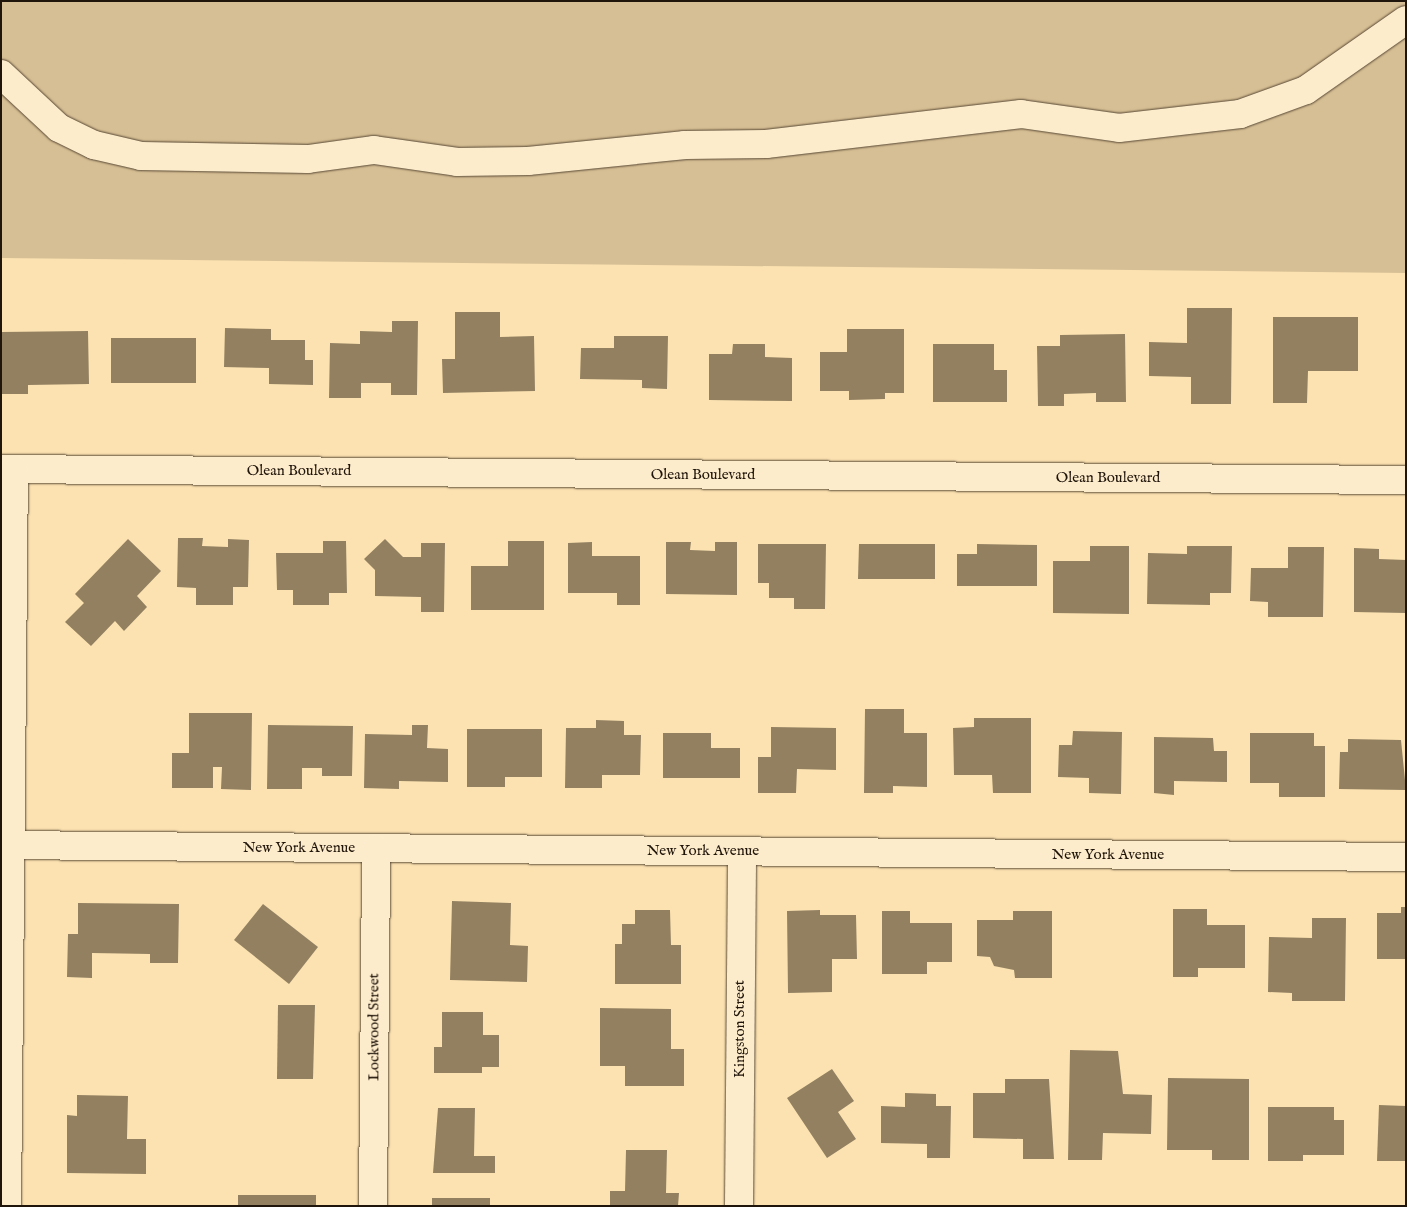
<!DOCTYPE html>
<html>
<head>
<meta charset="utf-8">
<style>
	body { margin:0 }
	#map { position:relative; width:1407px; height:1207px; overflow:hidden; background:#fce2b1; font-family:"IM FELL English",serif }
	div>[style] { position:absolute }
	.green>* { inset:0; background:#d7bf95 }
	.building>* { inset:0; background:#928061 }
	.roads { filter:drop-shadow(0 0 1px #574834) drop-shadow(0 0 1px #574834) }
	.minor>* { height:28px; margin:-14px; padding:0 14px; transform-origin:14px; border-radius:14px; background:#fdeccc }
	span { translate:-50% -50%; white-space:nowrap; text-align:center; line-height:1.15; -webkit-text-stroke:4px #fdeccc; paint-order:stroke }
	.street-label { font-size:15px; color:#20150a }
	.frame { position:absolute; inset:0; border:2px solid #20150a; pointer-events:none }
</style>
</head>
<body>
<div id="map">
	<div class="green">
		<i style="clip-path:polygon(1px 1px,1406px 1px,1406px 273px,1px 258px)"></i>
	</div>
	<div class="building">
		<i style="clip-path:polygon(1187px 308px,1232px 308px,1231px 404px,1191px 404px,1191px 377px,1149px 376px,1149px 342px,1187px 343px)"></i>
		<i style="clip-path:polygon(455px 312px,500px 312px,500px 337px,534px 336px,535px 391px,443px 393px,442px 359px,455px 359px)"></i>
		<i style="clip-path:polygon(1273px 317px,1358px 317px,1358px 371px,1308px 371px,1307px 403px,1273px 403px)"></i>
		<i style="clip-path:polygon(392px 321px,418px 321px,417px 395px,391px 395px,391px 383px,361px 383px,361px 398px,329px 398px,330px 343px,360px 344px,360px 331px,392px 332px)"></i>
		<i style="clip-path:polygon(225px 328px,271px 329px,271px 340px,305px 340px,305px 360px,313px 360px,313px 385px,269px 384px,269px 368px,224px 367px)"></i>
		<i style="clip-path:polygon(847px 329px,904px 329px,904px 393px,885px 393px,885px 399px,849px 400px,849px 391px,820px 391px,820px 352px,847px 352px)"></i>
		<i style="clip-path:polygon(88px 331px,89px 384px,28px 385px,28px 394px,1px 394px,1px 332px)"></i>
		<i style="clip-path:polygon(1125px 334px,1126px 402px,1096px 402px,1096px 393px,1064px 394px,1064px 406px,1038px 406px,1037px 346px,1060px 346px,1060px 335px)"></i>
		<i style="clip-path:polygon(614px 336px,668px 336px,667px 389px,642px 388px,642px 380px,580px 379px,581px 348px,614px 348px)"></i>
		<i style="clip-path:polygon(111px 338px,196px 338px,196px 383px,111px 383px)"></i>
		<i style="clip-path:polygon(733px 344px,765px 344px,765px 357px,792px 358px,792px 401px,709px 400px,709px 354px,732px 354px)"></i>
		<i style="clip-path:polygon(933px 344px,994px 344px,994px 370px,1007px 370px,1007px 402px,933px 402px)"></i>
		<i style="clip-path:polygon(178px 538px,203px 538px,202px 546px,228px 547px,228px 539px,249px 540px,248px 587px,233px 587px,233px 605px,196px 605px,196px 588px,177px 587px)"></i>
		<i style="clip-path:polygon(128px 539px,161px 571px,137px 596px,147px 607px,124px 631px,115px 621px,91px 646px,65px 622px,84px 603px,75px 594px)"></i>
		<i style="clip-path:polygon(385px 539px,403px 557px,421px 557px,421px 543px,445px 543px,444px 612px,421px 612px,421px 597px,375px 596px,375px 570px,364px 559px)"></i>
		<i style="clip-path:polygon(323px 541px,346px 541px,347px 593px,329px 593px,329px 605px,293px 605px,293px 590px,277px 590px,276px 553px,323px 553px)"></i>
		<i style="clip-path:polygon(508px 541px,544px 541px,544px 610px,471px 610px,471px 566px,508px 566px)"></i>
		<i style="clip-path:polygon(592px 542px,592px 556px,640px 556px,640px 605px,617px 605px,617px 593px,568px 593px,568px 543px)"></i>
		<i style="clip-path:polygon(666px 542px,691px 542px,690px 550px,715px 551px,715px 542px,737px 542px,737px 595px,666px 594px)"></i>
		<i style="clip-path:polygon(758px 544px,826px 544px,825px 609px,794px 609px,794px 598px,769px 598px,769px 583px,758px 583px)"></i>
		<i style="clip-path:polygon(859px 544px,935px 544px,935px 579px,858px 579px)"></i>
		<i style="clip-path:polygon(977px 544px,1037px 545px,1037px 586px,957px 586px,957px 554px,977px 554px)"></i>
		<i style="clip-path:polygon(1090px 546px,1129px 546px,1129px 614px,1053px 613px,1053px 561px,1090px 561px)"></i>
		<i style="clip-path:polygon(1187px 546px,1232px 546px,1231px 593px,1210px 593px,1210px 605px,1147px 604px,1148px 553px,1187px 554px)"></i>
		<i style="clip-path:polygon(1288px 547px,1324px 547px,1323px 617px,1268px 617px,1268px 602px,1250px 601px,1251px 568px,1288px 568px)"></i>
		<i style="clip-path:polygon(1354px 548px,1379px 549px,1379px 559px,1406px 560px,1406px 613px,1354px 612px)"></i>
		<i style="clip-path:polygon(865px 709px,904px 709px,904px 733px,927px 733px,927px 787px,893px 786px,893px 793px,864px 793px)"></i>
		<i style="clip-path:polygon(189px 713px,252px 713px,251px 790px,221px 789px,222px 767px,213px 767px,213px 788px,172px 788px,172px 753px,189px 753px)"></i>
		<i style="clip-path:polygon(974px 718px,1031px 718px,1031px 793px,993px 793px,992px 775px,954px 775px,953px 728px,974px 727px)"></i>
		<i style="clip-path:polygon(596px 720px,624px 721px,624px 735px,641px 735px,640px 775px,602px 775px,602px 788px,565px 788px,566px 728px,596px 728px)"></i>
		<i style="clip-path:polygon(268px 725px,353px 726px,352px 776px,322px 776px,322px 768px,302px 768px,302px 789px,267px 789px)"></i>
		<i style="clip-path:polygon(412px 725px,428px 725px,427px 748px,448px 749px,448px 782px,399px 781px,399px 789px,364px 788px,365px 734px,412px 735px)"></i>
		<i style="clip-path:polygon(771px 727px,836px 728px,836px 770px,797px 769px,796px 793px,758px 793px,758px 757px,771px 757px)"></i>
		<i style="clip-path:polygon(467px 729px,542px 729px,542px 777px,505px 777px,505px 787px,467px 787px)"></i>
		<i style="clip-path:polygon(1073px 731px,1122px 732px,1121px 794px,1089px 793px,1089px 778px,1058px 777px,1059px 745px,1072px 745px)"></i>
		<i style="clip-path:polygon(663px 733px,711px 733px,711px 748px,740px 748px,740px 778px,663px 778px)"></i>
		<i style="clip-path:polygon(1250px 733px,1314px 733px,1314px 746px,1325px 746px,1325px 797px,1279px 797px,1279px 783px,1250px 783px)"></i>
		<i style="clip-path:polygon(1154px 737px,1213px 738px,1214px 751px,1227px 751px,1227px 782px,1174px 781px,1174px 795px,1154px 793px)"></i>
		<i style="clip-path:polygon(1348px 739px,1401px 740px,1406px 790px,1339px 789px,1340px 752px,1348px 752px)"></i>
		<i style="clip-path:polygon(452px 901px,511px 903px,510px 945px,528px 946px,527px 982px,450px 980px)"></i>
		<i style="clip-path:polygon(78px 903px,179px 904px,178px 963px,150px 963px,150px 954px,92px 953px,92px 978px,67px 977px,68px 934px,78px 934px)"></i>
		<i style="clip-path:polygon(263px 904px,318px 947px,289px 984px,234px 940px)"></i>
		<i style="clip-path:polygon(1401px 907px,1406px 907px,1406px 959px,1377px 959px,1377px 913px,1401px 913px)"></i>
		<i style="clip-path:polygon(1173px 909px,1207px 909px,1207px 925px,1245px 925px,1245px 968px,1198px 968px,1198px 977px,1173px 977px)"></i>
		<i style="clip-path:polygon(635px 910px,670px 910px,671px 945px,681px 945px,681px 984px,615px 984px,615px 944px,622px 944px,622px 924px,635px 924px)"></i>
		<i style="clip-path:polygon(820px 910px,820px 915px,856px 915px,857px 959px,832px 959px,832px 992px,788px 993px,787px 911px)"></i>
		<i style="clip-path:polygon(882px 911px,910px 911px,910px 923px,952px 923px,952px 962px,927px 962px,927px 974px,882px 974px)"></i>
		<i style="clip-path:polygon(1013px 911px,1052px 911px,1052px 978px,1015px 978px,1014px 970px,994px 966px,990px 957px,977px 956px,977px 920px,1013px 920px)"></i>
		<i style="clip-path:polygon(1312px 918px,1346px 918px,1345px 1001px,1292px 1001px,1292px 993px,1268px 992px,1269px 937px,1312px 938px)"></i>
		<i style="clip-path:polygon(278px 1005px,315px 1005px,313px 1079px,277px 1079px)"></i>
		<i style="clip-path:polygon(600px 1008px,671px 1009px,671px 1049px,684px 1049px,684px 1086px,625px 1086px,625px 1066px,600px 1066px)"></i>
		<i style="clip-path:polygon(442px 1012px,483px 1012px,483px 1035px,499px 1035px,499px 1067px,482px 1067px,482px 1073px,434px 1073px,434px 1047px,442px 1047px)"></i>
		<i style="clip-path:polygon(1070px 1050px,1118px 1051px,1123px 1094px,1152px 1095px,1151px 1134px,1103px 1133px,1102px 1160px,1068px 1160px)"></i>
		<i style="clip-path:polygon(832px 1069px,854px 1101px,838px 1112px,856px 1139px,827px 1158px,787px 1098px)"></i>
		<i style="clip-path:polygon(1168px 1078px,1249px 1079px,1249px 1160px,1212px 1160px,1212px 1150px,1167px 1150px)"></i>
		<i style="clip-path:polygon(1005px 1079px,1049px 1079px,1054px 1159px,1023px 1159px,1023px 1139px,973px 1138px,973px 1093px,1005px 1093px)"></i>
		<i style="clip-path:polygon(905px 1093px,936px 1094px,936px 1106px,951px 1106px,950px 1158px,927px 1158px,927px 1144px,881px 1143px,881px 1106px,905px 1107px)"></i>
		<i style="clip-path:polygon(77px 1095px,128px 1096px,127px 1139px,146px 1139px,146px 1174px,67px 1173px,67px 1115px,77px 1116px)"></i>
		<i style="clip-path:polygon(1379px 1105px,1406px 1106px,1406px 1161px,1377px 1161px)"></i>
		<i style="clip-path:polygon(1268px 1107px,1334px 1107px,1334px 1120px,1344px 1120px,1344px 1155px,1303px 1155px,1303px 1161px,1268px 1161px)"></i>
		<i style="clip-path:polygon(438px 1108px,475px 1108px,474px 1156px,495px 1156px,495px 1173px,433px 1173px)"></i>
		<i style="clip-path:polygon(626px 1150px,667px 1150px,666px 1193px,679px 1193px,678px 1206px,610px 1206px,610px 1191px,625px 1191px)"></i>
		<i style="clip-path:polygon(238px 1195px,316px 1195px,316px 1206px,238px 1206px)"></i>
		<i style="clip-path:polygon(432px 1198px,490px 1198px,490px 1206px,432px 1206px)"></i>
	</div>
	<div class="roads">
		<div class="minor">
			<i style="left:1px;top:74px;width:79px;rotate:43deg"></i>
			<i style="left:59px;top:128px;width:39px;rotate:26deg"></i>
			<i style="left:94px;top:145px;width:48px;rotate:13.2deg"></i>
			<i style="left:141px;top:156px;width:167px;rotate:1deg"></i>
			<i style="left:308px;top:159px;width:67px;rotate:-7.8deg"></i>
			<i style="left:374px;top:150px;width:84px;rotate:8.2deg"></i>
			<i style="left:457px;top:162px;width:71px;rotate:-0.8deg"></i>
			<i style="left:528px;top:161px;width:158px;rotate:-5.8deg"></i>
			<i style="left:685px;top:145px;width:81px;rotate:-0.7deg"></i>
			<i style="left:766px;top:144px;width:257px;rotate:-6.7deg"></i>
			<i style="left:1021px;top:114px;width:99px;rotate:8.1deg"></i>
			<i style="left:1119px;top:128px;width:122px;rotate:-6.6deg"></i>
			<i style="left:1240px;top:114px;width:70px;rotate:-20deg"></i>
			<i style="left:1306px;top:90px;width:122px;rotate:-35deg"></i>
			<i style="left:1px;top:469px;width:1405px;rotate:0.45deg"></i>
			<i style="left:1px;top:845px;width:1405px;rotate:0.49deg"></i>
			<i style="left:7px;top:1206px;width:737px;rotate:-89.46deg"></i>
			<i style="left:373px;top:1206px;width:357px;rotate:-89.5deg"></i>
			<i style="left:739px;top:1206px;width:354px;rotate:-89.5deg"></i>
		</div>
	</div>
	<div class="street-label">
		<span style="left:299px;top:471px">Olean Boulevard</span>
		<span style="left:703px;top:475px">Olean Boulevard</span>
		<span style="left:1108px;top:478px">Olean Boulevard</span>
		<span style="left:299px;top:848px">New York Avenue</span>
		<span style="left:703px;top:851px">New York Avenue</span>
		<span style="left:1108px;top:855px">New York Avenue</span>
		<span style="left:374px;top:1027px;rotate:-90deg">Lockwood Street</span>
		<span style="left:740px;top:1029px;rotate:-90deg">Kingston Street</span>
	</div>
	<div class="frame"></div>
</div>
</body>
</html>
